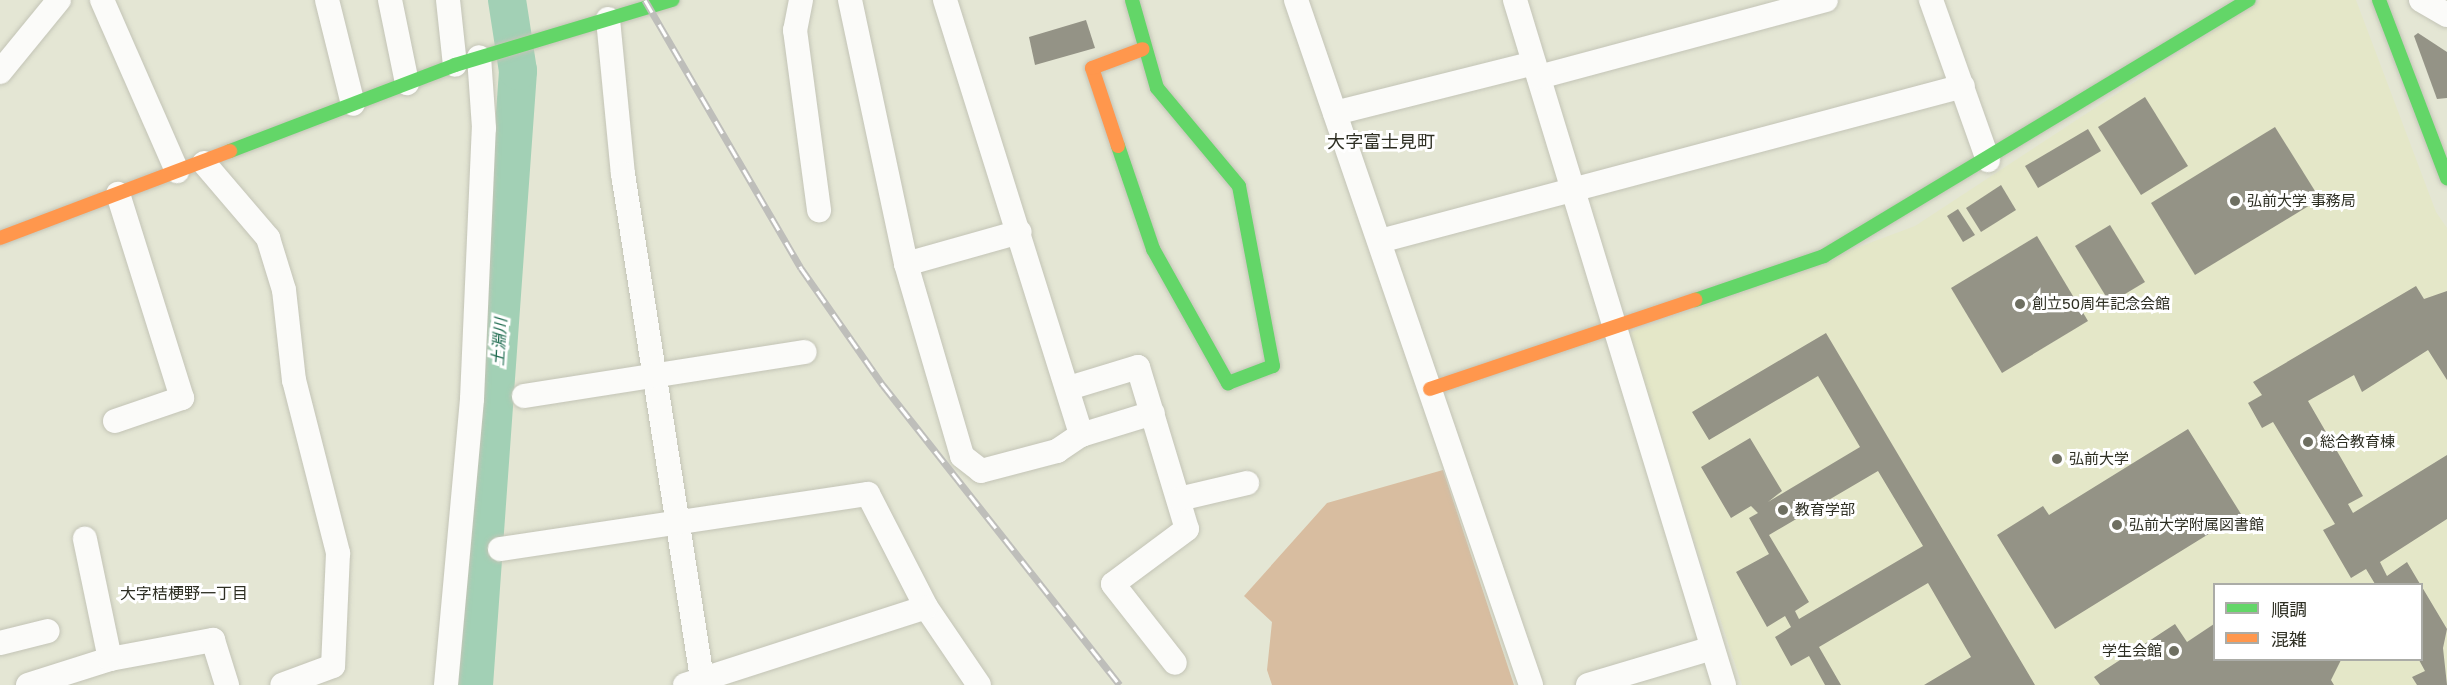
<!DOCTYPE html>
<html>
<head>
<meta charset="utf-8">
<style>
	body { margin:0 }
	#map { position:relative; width:2447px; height:685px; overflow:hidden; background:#e4e6d4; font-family:"Golos Text","Noto Sans JP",sans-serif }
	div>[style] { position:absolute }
	.built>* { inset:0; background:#e4e7c8 }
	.forest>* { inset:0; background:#d8bda0 }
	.river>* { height:38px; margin:-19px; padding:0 19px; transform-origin:19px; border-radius:19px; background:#a2d0b5 }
	.building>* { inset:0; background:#949386 }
	.roads { filter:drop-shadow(0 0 2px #c3c4b6) drop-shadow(0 0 2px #c3c4b6) }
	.street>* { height:24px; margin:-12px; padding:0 12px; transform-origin:12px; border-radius:12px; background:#fbfbf9 }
	.fast>* { height:14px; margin:-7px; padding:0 7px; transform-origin:7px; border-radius:7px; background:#63d668 }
	.slow>* { height:14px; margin:-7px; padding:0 7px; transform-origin:7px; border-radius:7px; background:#ff974d }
	.rail>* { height:7px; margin-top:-3.5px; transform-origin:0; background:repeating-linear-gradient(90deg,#fff 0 14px,#bebeba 0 28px); box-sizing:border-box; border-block:2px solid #bebeba }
	.dots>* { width:16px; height:16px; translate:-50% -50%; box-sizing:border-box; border:3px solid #fff; border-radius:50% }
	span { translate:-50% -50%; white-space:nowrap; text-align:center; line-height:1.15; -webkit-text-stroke:6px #fff; paint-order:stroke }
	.poi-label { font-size:15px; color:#2e2f23 }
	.left { translate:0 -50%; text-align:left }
	.right { translate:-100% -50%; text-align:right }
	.water-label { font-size:16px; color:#156548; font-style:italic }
	.neighbourhood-label { font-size:16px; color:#2e2f23 }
	.quarter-label { font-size:18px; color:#2e2f23 }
	.legend { position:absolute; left:2213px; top:583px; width:210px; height:78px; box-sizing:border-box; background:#fff; border:2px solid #abaca7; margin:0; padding:8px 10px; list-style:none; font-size:18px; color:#2e2f23 }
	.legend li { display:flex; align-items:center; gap:12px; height:30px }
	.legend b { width:30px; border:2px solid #abaca7 }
</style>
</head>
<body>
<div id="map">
	<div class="built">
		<i style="clip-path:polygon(evenodd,2260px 0,2356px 0,2436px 212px,2447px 228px,2447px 685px,1742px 685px,1626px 334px,1915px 226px,2260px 0,2214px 584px,2422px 584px,2422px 660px,2214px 660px,2214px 584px)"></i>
	</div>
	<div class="forest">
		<i style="clip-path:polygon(1443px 470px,1514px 685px,1272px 685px,1267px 670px,1272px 622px,1244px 596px,1327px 503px)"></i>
	</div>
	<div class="river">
		<i style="left:474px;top:685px;width:616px;rotate:-85.9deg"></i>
		<i style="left:518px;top:71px;width:72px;rotate:-98.8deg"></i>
	</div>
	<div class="building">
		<i style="clip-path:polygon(1086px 20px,1095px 48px,1035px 65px,1029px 37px)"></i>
		<i style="clip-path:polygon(2418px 33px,2447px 52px,2447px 98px,2437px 99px,2414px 36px)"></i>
		<i style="clip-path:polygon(2145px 97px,2188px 166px,2141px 195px,2098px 127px)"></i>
		<i style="clip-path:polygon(2275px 127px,2320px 199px,2195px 275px,2151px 203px)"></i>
		<i style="clip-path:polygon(2088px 129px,2101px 151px,2038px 188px,2025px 166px)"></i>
		<i style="clip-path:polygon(2001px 185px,2016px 210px,1981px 232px,1966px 208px)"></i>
		<i style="clip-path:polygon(1958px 209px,1975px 235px,1963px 242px,1947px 216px)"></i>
		<i style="clip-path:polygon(2110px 225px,2145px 282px,2110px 303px,2075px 246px)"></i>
		<i style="clip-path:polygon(2037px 236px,2088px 321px,2002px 373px,1951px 288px)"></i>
		<i style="clip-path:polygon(2416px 286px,2424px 299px,2447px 291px,2447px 380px,2428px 350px,2362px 392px,2354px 375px,2308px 401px,2363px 496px,2348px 504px,2353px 513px,2447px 455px,2447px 519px,2380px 562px,2387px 576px,2407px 562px,2420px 584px,2375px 584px,2366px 569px,2351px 578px,2323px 530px,2335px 524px,2273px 422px,2262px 428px,2248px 403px,2262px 395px,2253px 382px)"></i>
		<i style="clip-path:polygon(evenodd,1826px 333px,2035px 685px,1924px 685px,1971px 657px,1928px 583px,1819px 647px,1841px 685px,1825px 685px,1809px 656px,1791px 666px,1775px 637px,1791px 627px,1785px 616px,1767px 627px,1736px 572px,1769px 554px,1749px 518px,1758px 513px,1751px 506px,1731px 518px,1701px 467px,1750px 438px,1782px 491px,1768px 502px,1860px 447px,1818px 376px,1709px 440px,1692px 412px,1826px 333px,1878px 471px,1923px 546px,1799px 619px,1795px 611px,1809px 602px,1769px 535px,1878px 471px)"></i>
		<i style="clip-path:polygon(2188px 429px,2241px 514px,2055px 629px,1997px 535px,2043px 506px,2049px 515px)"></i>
		<i style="clip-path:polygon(2422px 587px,2447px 629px,2443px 648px,2447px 685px,2417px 685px,2412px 677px,2425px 671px,2419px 660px)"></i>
		<i style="clip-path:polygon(2175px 624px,2187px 642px,2214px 624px,2214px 660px,2341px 660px,2331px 680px,2334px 685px,2100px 685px,2094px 677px)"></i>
	</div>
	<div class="roads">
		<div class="street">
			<i style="left:102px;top:0;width:187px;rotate:66.3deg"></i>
			<i style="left:327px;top:0;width:107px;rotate:76deg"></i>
			<i style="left:390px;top:0;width:85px;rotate:78.4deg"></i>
			<i style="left:448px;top:0;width:65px;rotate:83.9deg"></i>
			<i style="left:801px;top:0;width:31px;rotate:101deg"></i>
			<i style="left:795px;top:30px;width:182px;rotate:82.4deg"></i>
			<i style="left:850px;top:0;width:270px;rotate:78deg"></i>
			<i style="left:906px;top:264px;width:118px;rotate:-15.7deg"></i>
			<i style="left:945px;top:0;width:456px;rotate:72.6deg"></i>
			<i style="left:1296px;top:0;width:724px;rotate:71.06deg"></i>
			<i style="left:1515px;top:0;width:716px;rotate:73.03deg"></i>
			<i style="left:1931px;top:0;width:170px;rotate:70.4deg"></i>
			<i style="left:2421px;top:0;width:30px;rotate:30deg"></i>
			<i style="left:608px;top:19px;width:156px;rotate:84.5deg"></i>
			<i style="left:623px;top:174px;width:517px;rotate:81.1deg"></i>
			<i style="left:0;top:72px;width:93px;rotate:-50.7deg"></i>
			<i style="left:1539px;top:77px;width:297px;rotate:-15deg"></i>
			<i style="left:1335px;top:113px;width:205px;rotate:-14.1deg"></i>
			<i style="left:204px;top:163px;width:99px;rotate:49.5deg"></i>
			<i style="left:268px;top:238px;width:54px;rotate:72.9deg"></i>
			<i style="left:284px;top:290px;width:91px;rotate:83.7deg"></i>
			<i style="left:294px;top:380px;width:179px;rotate:75.7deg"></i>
			<i style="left:338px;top:553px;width:113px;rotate:92.5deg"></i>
			<i style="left:333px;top:666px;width:54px;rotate:159.6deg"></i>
			<i style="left:1380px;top:241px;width:603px;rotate:-14.89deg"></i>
			<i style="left:906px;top:264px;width:200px;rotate:73.7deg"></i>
			<i style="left:962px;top:456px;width:24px;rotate:38deg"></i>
			<i style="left:981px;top:471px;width:79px;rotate:-14.7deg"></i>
			<i style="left:1057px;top:451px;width:29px;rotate:-34deg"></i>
			<i style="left:1081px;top:435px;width:75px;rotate:-17deg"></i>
			<i style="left:1069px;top:388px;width:72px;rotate:-16.9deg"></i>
			<i style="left:1138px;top:367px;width:169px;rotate:73.2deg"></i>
			<i style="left:1187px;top:529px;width:92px;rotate:143.4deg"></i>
			<i style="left:1113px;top:584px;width:100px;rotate:51.9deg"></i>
			<i style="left:524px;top:396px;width:284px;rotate:-8.9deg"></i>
			<i style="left:115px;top:421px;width:71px;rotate:-18.9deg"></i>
			<i style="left:182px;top:398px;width:214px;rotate:-107.4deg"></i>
			<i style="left:1179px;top:499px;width:70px;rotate:-13.2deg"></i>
			<i style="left:500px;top:549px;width:372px;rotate:-8.5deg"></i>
			<i style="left:868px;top:494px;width:127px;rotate:62.8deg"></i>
			<i style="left:926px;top:607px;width:94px;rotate:55.8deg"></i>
			<i style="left:0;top:643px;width:49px;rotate:-14deg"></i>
			<i style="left:110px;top:659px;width:105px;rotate:-10.5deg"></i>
			<i style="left:213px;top:640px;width:47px;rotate:72.7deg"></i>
			<i style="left:28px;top:685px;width:86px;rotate:-17.6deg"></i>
			<i style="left:110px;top:659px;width:123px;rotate:-101.8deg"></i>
			<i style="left:446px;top:685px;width:287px;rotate:-84.8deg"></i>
			<i style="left:472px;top:399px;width:271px;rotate:-87.5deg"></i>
			<i style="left:484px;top:128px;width:71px;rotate:-94deg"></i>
			<i style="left:685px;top:685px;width:253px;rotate:-17.9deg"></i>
			<i style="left:1588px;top:685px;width:129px;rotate:-16.6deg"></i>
		</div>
		<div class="fast">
			<i style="left:2379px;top:0;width:191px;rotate:69.1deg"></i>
			<i style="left:1118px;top:146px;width:109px;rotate:71.2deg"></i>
			<i style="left:1153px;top:249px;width:154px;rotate:60.8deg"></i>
			<i style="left:1228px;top:383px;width:48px;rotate:-20.7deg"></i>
			<i style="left:1273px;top:366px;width:183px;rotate:-100.7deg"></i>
			<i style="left:1239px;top:186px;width:128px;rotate:-129.9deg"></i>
			<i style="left:1157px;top:88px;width:91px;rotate:-105.9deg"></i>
			<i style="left:230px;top:151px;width:241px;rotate:-20.9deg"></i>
			<i style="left:455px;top:65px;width:227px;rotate:-16.7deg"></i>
			<i style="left:1695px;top:300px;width:136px;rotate:-18.8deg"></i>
			<i style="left:1824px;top:256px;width:496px;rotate:-31.1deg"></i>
		</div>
		<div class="slow">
			<i style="left:1118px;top:146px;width:82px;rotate:-108.4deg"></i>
			<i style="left:1092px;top:68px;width:54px;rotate:-20.4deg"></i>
			<i style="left:0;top:238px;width:246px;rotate:-20.7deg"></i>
			<i style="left:1430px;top:389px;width:280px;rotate:-18.6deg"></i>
		</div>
	</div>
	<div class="rail">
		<i style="left:645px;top:0;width:310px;rotate:59.8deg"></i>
		<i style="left:801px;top:268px;width:143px;rotate:55deg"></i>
		<i style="left:883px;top:385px;width:382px;rotate:51.7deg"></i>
	</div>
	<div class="dots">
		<i style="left:2235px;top:201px;background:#6e6f61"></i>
		<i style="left:2020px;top:304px;background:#6e6f61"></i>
		<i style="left:2308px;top:442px;background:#6e6f61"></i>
		<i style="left:2057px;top:459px;background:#6e6f61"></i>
		<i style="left:1783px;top:510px;background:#6e6f61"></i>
		<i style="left:2117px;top:525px;background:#6e6f61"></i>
		<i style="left:2174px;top:651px;background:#6e6f61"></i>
	</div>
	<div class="poi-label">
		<span class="left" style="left:2247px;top:201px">弘前大学 事務局</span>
		<span class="left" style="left:2032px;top:304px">創立50周年記念会館</span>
		<span class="left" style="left:2320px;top:442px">総合教育棟</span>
		<span class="left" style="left:2069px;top:459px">弘前大学</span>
		<span class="left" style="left:1795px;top:510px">教育学部</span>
		<span class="left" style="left:2129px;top:525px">弘前大学附属図書館</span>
		<span class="right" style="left:2162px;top:651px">学生会館</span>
	</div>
	<div class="water-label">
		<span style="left:499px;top:342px;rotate:-86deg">土淵川</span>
	</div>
	<div class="neighbourhood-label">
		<span style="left:184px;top:593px">大字桔梗野一丁目</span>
	</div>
	<div class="quarter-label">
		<span style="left:1381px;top:141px">大字富士見町</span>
	</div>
	<ul class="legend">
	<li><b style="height:8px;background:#63d668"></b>順調</li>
	<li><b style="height:8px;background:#ff974d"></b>混雑</li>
	</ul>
</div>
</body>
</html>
